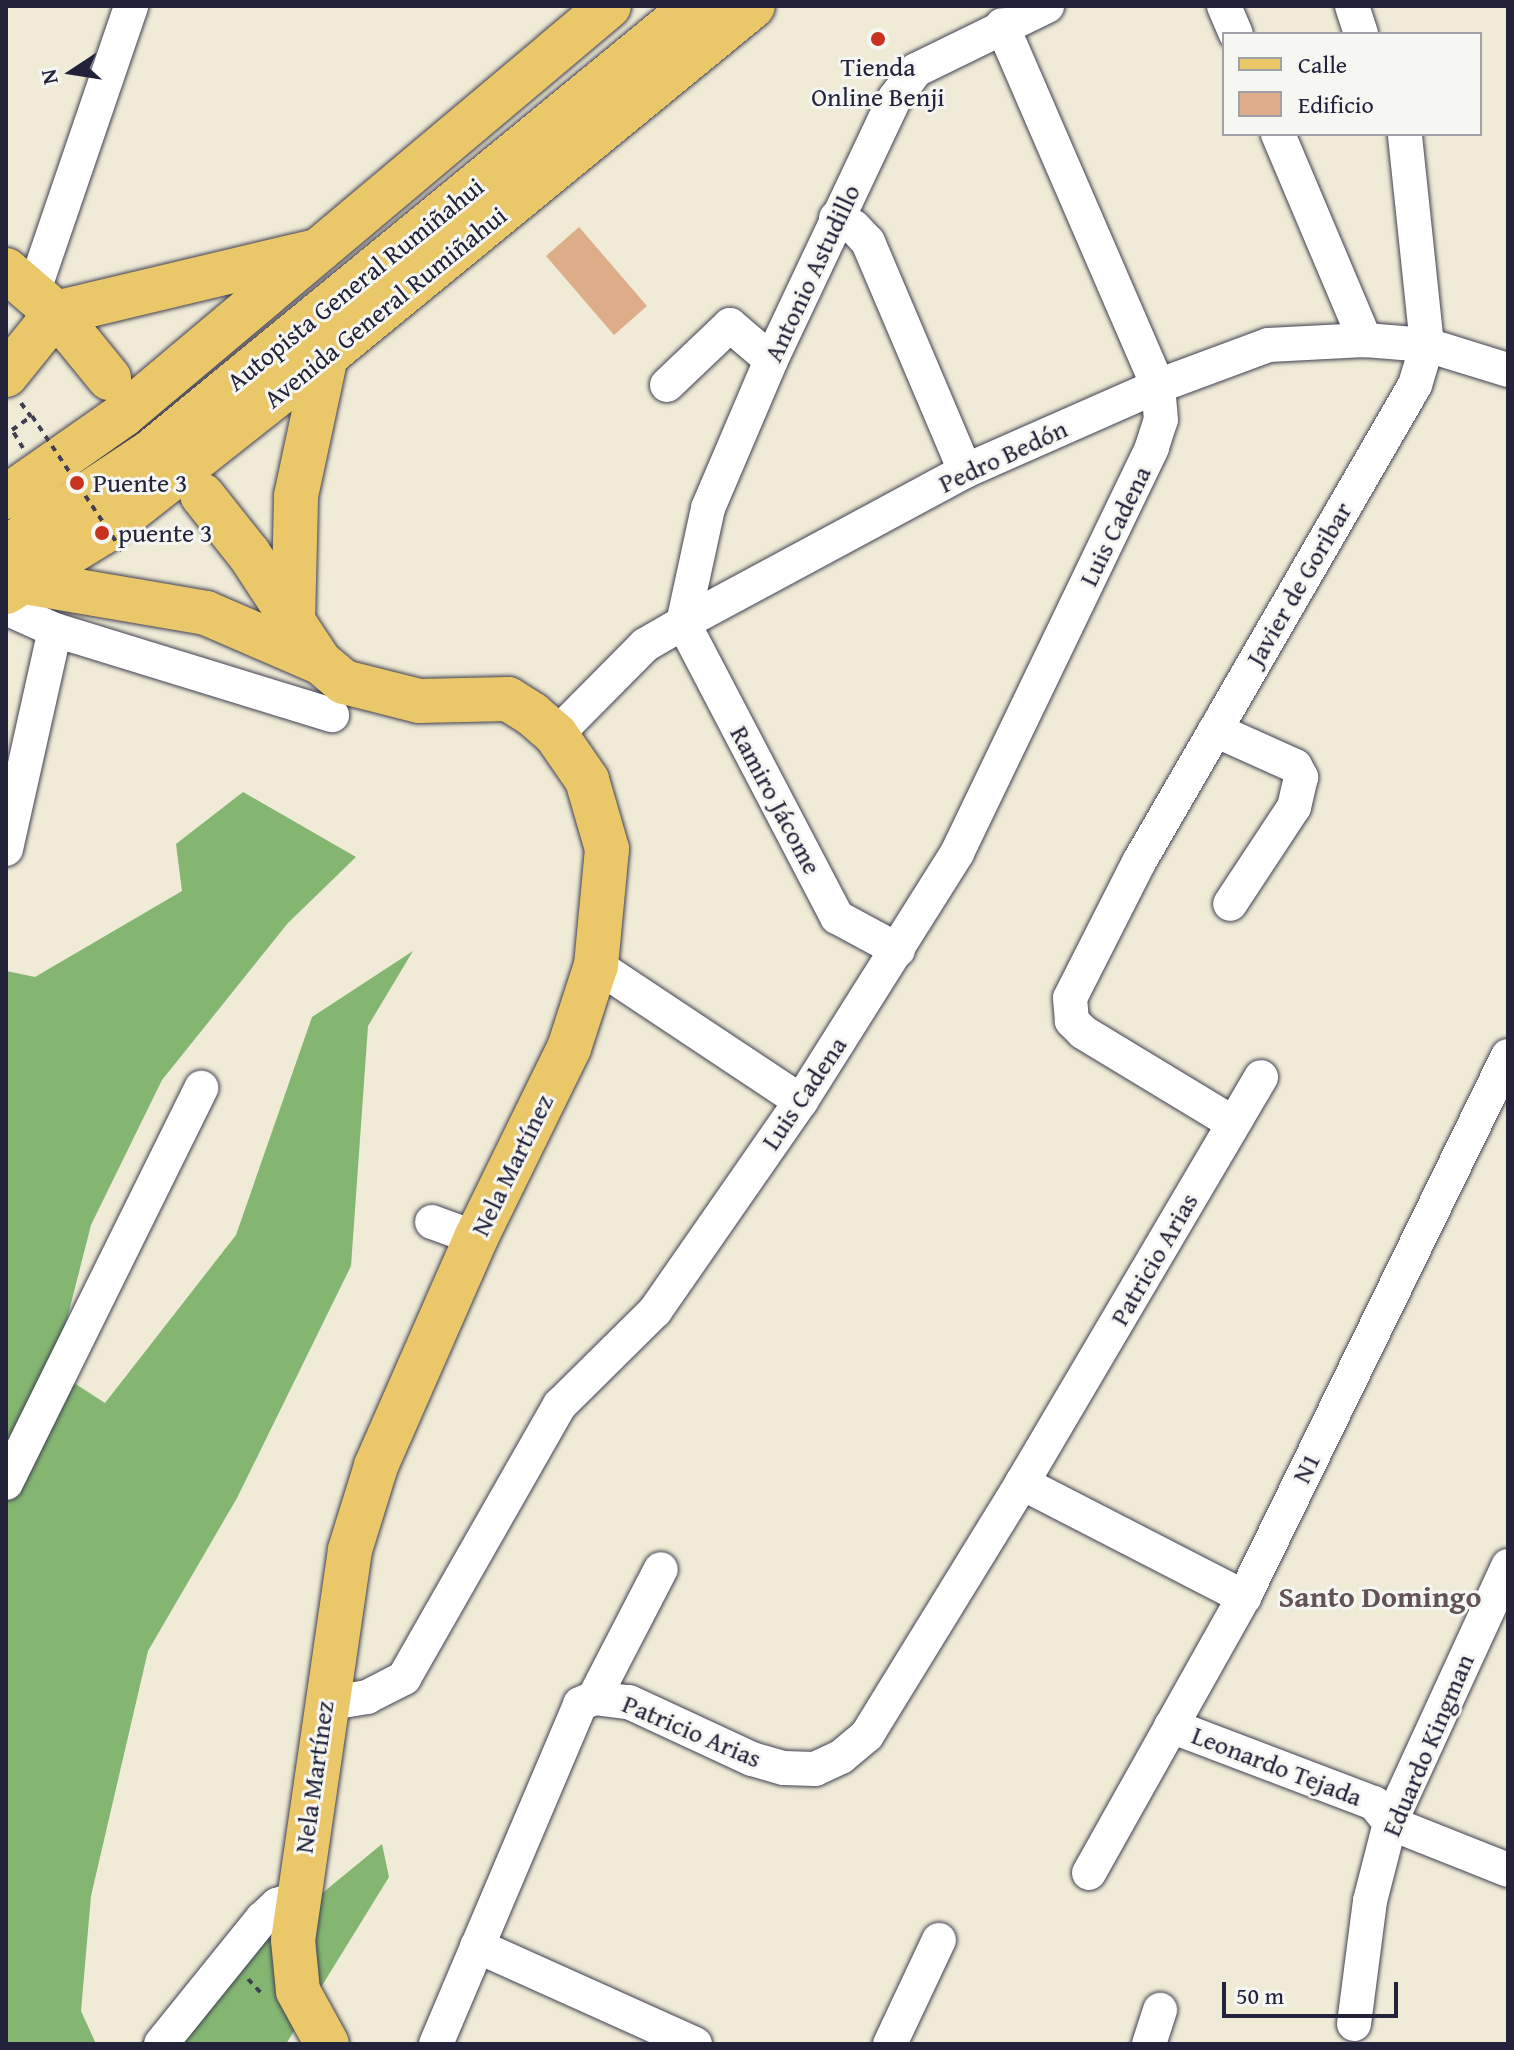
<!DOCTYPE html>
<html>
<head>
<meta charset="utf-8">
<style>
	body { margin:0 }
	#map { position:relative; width:1514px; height:2050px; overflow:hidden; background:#efebd6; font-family:"Gentium Book Plus",serif }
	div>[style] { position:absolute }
	.forest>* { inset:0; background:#84b672 }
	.building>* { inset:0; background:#ddad89 }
	.path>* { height:4px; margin-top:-2px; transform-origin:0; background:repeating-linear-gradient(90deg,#414052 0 6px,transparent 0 12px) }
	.roads { filter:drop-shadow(0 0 2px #414052) drop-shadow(0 0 2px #414052) }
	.minor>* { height:34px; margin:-17px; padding:0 17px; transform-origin:17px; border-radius:17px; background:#fff }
	.major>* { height:44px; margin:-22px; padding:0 22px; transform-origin:22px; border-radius:22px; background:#eac769 }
	.highway>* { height:44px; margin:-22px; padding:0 22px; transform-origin:22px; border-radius:22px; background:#eac769 }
	.path-bridge>* { height:4px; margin-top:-2px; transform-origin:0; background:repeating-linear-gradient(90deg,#414052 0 6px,transparent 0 12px) }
	.dots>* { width:22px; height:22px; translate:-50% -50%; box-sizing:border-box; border:4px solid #f6f6f2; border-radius:50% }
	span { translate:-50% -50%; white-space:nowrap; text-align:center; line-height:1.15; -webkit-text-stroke:6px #f6f6f2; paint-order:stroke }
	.poi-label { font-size:26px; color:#22223b }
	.left { translate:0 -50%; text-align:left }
	.street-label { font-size:26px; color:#22223b }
	.quarter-label { font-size:30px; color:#635356; font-weight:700 }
	.frame { position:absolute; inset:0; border:8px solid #22223b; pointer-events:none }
	.legend { position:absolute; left:1222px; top:32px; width:260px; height:104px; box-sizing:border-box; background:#f6f6f2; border:2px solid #a1a1a9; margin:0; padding:10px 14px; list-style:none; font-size:24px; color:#22223b }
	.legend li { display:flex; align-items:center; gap:16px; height:40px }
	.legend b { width:40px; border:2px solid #a1a1a9 }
	.north { position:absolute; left:32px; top:32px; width:80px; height:80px; -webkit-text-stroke:6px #f6f6f2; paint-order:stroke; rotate:258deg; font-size:22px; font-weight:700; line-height:32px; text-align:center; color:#22223b }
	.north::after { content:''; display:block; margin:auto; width:28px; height:36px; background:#22223b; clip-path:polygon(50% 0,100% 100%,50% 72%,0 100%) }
	.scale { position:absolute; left:1222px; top:1982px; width:176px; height:36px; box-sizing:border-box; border:4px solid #22223b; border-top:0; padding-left:10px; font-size:24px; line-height:28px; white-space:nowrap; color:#22223b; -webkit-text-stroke:6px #f6f6f2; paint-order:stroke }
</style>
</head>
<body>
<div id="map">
	<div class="forest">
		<i style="clip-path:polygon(243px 792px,356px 857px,288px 923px,162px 1080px,91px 1225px,54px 1370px,105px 1403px,236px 1235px,312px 1017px,413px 951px,368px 1026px,351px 1266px,237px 1498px,148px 1651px,91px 1896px,81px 2011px,96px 2044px,6px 2044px,6px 971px,35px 977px,182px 891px,176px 844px)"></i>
		<i style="clip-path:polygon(382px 1844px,389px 1877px,286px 2044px,139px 2044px)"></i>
	</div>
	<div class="building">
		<i style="clip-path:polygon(579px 227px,647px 306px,614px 335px,546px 256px)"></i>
	</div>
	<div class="path">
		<i style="left:21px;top:403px;width:17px;rotate:54deg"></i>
		<i style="left:23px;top:448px;width:21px;rotate:-121deg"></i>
		<i style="left:12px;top:430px;width:24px;rotate:-35deg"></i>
		<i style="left:248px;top:1979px;width:23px;rotate:47deg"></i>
	</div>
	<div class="roads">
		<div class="minor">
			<i style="left:1224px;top:6px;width:30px;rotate:67deg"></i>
			<i style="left:1352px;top:6px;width:29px;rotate:72deg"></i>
			<i style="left:1278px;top:134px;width:224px;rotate:67.1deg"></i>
			<i style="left:836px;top:218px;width:20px;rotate:27deg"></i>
			<i style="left:854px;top:227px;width:21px;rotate:47deg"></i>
			<i style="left:868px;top:242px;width:249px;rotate:67deg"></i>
			<i style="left:33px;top:293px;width:303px;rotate:-71.1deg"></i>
			<i style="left:667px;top:385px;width:87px;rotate:-43.6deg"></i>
			<i style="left:730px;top:325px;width:54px;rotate:40.5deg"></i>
			<i style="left:6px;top:608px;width:54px;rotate:24.2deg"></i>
			<i style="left:55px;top:630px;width:290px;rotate:17.1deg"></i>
			<i style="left:1215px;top:730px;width:88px;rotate:24.2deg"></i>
			<i style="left:1295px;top:766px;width:13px;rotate:61deg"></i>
			<i style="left:1301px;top:777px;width:31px;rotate:103deg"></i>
			<i style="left:1294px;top:807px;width:116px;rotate:123.4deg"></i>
			<i style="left:556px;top:735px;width:127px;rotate:-45.3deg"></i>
			<i style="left:645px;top:645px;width:44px;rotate:-30.1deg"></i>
			<i style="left:683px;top:623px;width:320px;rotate:-28.3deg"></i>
			<i style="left:965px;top:471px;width:211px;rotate:-23.8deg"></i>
			<i style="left:1158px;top:386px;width:117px;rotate:-20.4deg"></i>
			<i style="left:1268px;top:345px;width:97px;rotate:-3deg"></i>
			<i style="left:1365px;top:340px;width:62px;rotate:4.6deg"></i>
			<i style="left:1427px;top:345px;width:85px;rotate:17.2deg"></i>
			<i style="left:6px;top:849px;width:224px;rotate:-77.4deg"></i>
			<i style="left:898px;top:950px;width:69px;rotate:-151.6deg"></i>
			<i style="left:837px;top:917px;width:332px;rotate:-117.6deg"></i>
			<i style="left:683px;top:623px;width:118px;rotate:-77.7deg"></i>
			<i style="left:708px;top:508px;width:161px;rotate:-66.9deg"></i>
			<i style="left:771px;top:360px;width:290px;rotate:-64.7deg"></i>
			<i style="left:895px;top:98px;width:35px;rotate:-53deg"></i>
			<i style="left:916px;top:70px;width:146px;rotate:-26deg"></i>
			<i style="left:596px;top:965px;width:246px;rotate:33.6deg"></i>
			<i style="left:1233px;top:1123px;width:175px;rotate:-148.8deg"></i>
			<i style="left:1083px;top:1032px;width:16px;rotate:-135deg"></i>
			<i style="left:1072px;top:1021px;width:23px;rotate:-95deg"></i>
			<i style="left:1070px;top:998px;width:153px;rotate:-63.1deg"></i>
			<i style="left:1139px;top:862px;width:551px;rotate:-59.95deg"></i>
			<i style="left:1415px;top:385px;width:42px;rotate:-73.3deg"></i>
			<i style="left:1427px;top:345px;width:212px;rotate:-96deg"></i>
			<i style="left:432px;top:1222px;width:47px;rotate:20deg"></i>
			<i style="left:6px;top:1483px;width:441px;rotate:-63.7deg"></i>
			<i style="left:1022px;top:1483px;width:471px;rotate:-59.5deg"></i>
			<i style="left:594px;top:1698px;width:145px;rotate:-62.6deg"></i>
			<i style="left:324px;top:1704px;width:44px;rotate:-9.2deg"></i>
			<i style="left:367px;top:1697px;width:42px;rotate:-27.2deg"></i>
			<i style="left:404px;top:1678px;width:314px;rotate:-60.3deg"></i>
			<i style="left:560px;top:1405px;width:134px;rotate:-44.7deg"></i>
			<i style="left:655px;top:1311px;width:256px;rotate:-55.2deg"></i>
			<i style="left:801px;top:1101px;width:293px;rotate:-57.8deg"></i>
			<i style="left:957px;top:853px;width:450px;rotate:-64.3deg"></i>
			<i style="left:1152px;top:447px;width:28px;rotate:-72deg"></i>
			<i style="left:1161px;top:420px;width:34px;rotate:-95deg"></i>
			<i style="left:1158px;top:386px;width:393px;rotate:-113.4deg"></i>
			<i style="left:1171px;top:1726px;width:217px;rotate:20.8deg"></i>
			<i style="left:1374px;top:1803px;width:26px;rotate:51deg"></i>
			<i style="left:1390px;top:1823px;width:127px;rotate:21.7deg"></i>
			<i style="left:1089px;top:1873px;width:317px;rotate:-60.7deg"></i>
			<i style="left:1244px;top:1597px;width:602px;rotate:-63.99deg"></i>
			<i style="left:477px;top:1946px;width:239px;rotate:24.2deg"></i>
			<i style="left:1354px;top:2024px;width:124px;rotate:-82.6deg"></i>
			<i style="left:1370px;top:1901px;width:81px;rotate:-75.6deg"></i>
			<i style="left:1390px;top:1823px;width:283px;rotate:-65.3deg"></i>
			<i style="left:161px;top:2044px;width:161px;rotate:-51.1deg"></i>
			<i style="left:262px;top:1919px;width:21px;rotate:-43deg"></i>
			<i style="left:277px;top:1905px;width:20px;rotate:-18deg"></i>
			<i style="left:436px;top:2044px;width:369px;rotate:-67deg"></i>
			<i style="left:580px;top:1704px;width:15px;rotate:-23deg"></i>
			<i style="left:594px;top:1698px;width:35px;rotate:7deg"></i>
			<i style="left:629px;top:1702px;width:136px;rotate:24.9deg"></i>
			<i style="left:752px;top:1759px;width:33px;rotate:16deg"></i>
			<i style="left:784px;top:1768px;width:31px;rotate:2deg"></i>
			<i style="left:815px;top:1769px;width:29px;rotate:-25deg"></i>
			<i style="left:841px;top:1757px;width:34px;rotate:-40deg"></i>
			<i style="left:867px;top:1735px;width:296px;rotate:-58.4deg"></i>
			<i style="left:1022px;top:1483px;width:250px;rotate:27.2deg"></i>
			<i style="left:890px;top:2044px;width:115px;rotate:-64.8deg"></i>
			<i style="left:1149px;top:2044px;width:36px;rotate:-72deg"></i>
		</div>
		<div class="major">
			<i style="left:6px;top:270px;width:66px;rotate:40.7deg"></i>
			<i style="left:56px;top:313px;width:84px;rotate:50.8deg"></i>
			<i style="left:202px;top:495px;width:75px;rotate:51.5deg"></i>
			<i style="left:249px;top:554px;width:129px;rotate:56.7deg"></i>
			<i style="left:320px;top:662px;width:31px;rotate:40deg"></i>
			<i style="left:344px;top:682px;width:77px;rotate:14.2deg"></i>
			<i style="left:419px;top:701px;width:89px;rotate:-1.3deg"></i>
			<i style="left:508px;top:699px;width:28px;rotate:32deg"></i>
			<i style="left:532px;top:714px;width:32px;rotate:41deg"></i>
			<i style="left:556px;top:735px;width:55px;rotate:55.4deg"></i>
			<i style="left:587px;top:780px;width:72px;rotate:73.8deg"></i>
			<i style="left:607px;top:849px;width:117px;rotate:95.4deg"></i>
			<i style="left:596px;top:965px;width:87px;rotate:108deg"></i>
			<i style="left:569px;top:1048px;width:212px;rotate:116.1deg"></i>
			<i style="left:476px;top:1238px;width:249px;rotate:113.7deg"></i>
			<i style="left:376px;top:1466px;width:88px;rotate:107.2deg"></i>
			<i style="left:350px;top:1550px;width:394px;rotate:98.3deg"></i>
			<i style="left:293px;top:1940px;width:51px;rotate:84.4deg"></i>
			<i style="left:298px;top:1991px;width:60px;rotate:61.3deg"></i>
			<i style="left:25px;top:582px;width:184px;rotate:9.7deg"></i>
			<i style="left:206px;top:613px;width:121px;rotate:23.4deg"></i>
			<i style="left:6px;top:592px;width:113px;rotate:-31.6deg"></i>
			<i style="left:102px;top:533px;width:285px;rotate:-38.3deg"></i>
			<i style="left:326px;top:356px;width:552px;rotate:-39.34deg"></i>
			<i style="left:293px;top:622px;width:126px;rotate:-88.6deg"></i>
			<i style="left:296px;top:496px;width:143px;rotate:-77.9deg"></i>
		</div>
		<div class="highway">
			<i style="left:6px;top:375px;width:80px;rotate:-51.1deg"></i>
			<i style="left:56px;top:313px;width:263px;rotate:-13.4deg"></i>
			<i style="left:6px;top:497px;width:143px;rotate:-35deg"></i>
			<i style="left:123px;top:415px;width:635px;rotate:-40.08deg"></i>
			<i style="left:6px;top:548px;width:175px;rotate:-33.6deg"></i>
			<i style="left:152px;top:451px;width:701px;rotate:-39.39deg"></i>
		</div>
	</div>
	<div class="path-bridge">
		<i style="left:32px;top:416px;width:164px;rotate:56.2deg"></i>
	</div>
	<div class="dots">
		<i style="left:878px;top:39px;background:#c8321e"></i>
		<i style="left:77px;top:483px;background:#c8321e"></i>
		<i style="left:102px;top:533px;background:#c8321e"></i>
	</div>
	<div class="poi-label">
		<span style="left:878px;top:82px">Tienda<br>Online Benji</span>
		<span class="left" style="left:93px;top:483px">Puente 3</span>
		<span class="left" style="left:118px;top:533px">puente 3</span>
	</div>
	<div class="street-label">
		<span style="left:812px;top:273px;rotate:-65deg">Antonio Astudillo</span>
		<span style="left:355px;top:284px;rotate:-39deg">Autopista General Rumiñahui</span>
		<span style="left:385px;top:307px;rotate:-39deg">Avenida General Rumiñahui</span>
		<span style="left:1003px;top:456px;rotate:-25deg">Pedro Bedón</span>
		<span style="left:1115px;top:526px;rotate:-64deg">Luis Cadena</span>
		<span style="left:1299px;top:584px;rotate:-60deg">Javier de Goribar</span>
		<span style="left:776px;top:800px;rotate:62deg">Ramiro Jácome</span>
		<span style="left:804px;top:1093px;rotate:-56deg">Luis Cadena</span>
		<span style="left:512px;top:1165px;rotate:-64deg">Nela Martínez</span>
		<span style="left:1154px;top:1259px;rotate:-60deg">Patricio Arias</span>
		<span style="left:1306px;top:1468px;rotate:-64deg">N1</span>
		<span style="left:692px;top:1731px;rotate:23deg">Patricio Arias</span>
		<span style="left:1428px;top:1745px;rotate:-67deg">Eduardo Kingman</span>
		<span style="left:1277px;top:1766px;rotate:21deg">Leonardo Tejada</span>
		<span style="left:314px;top:1777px;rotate:-82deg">Nela Martínez</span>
	</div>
	<div class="quarter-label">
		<span style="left:1380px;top:1596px">Santo Domingo</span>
	</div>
	<div class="frame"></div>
	<ul class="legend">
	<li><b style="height:10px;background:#eac769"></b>Calle</li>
	<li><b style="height:22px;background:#ddad89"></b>Edificio</li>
	</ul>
	<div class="north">N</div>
	<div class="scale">50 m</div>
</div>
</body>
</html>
